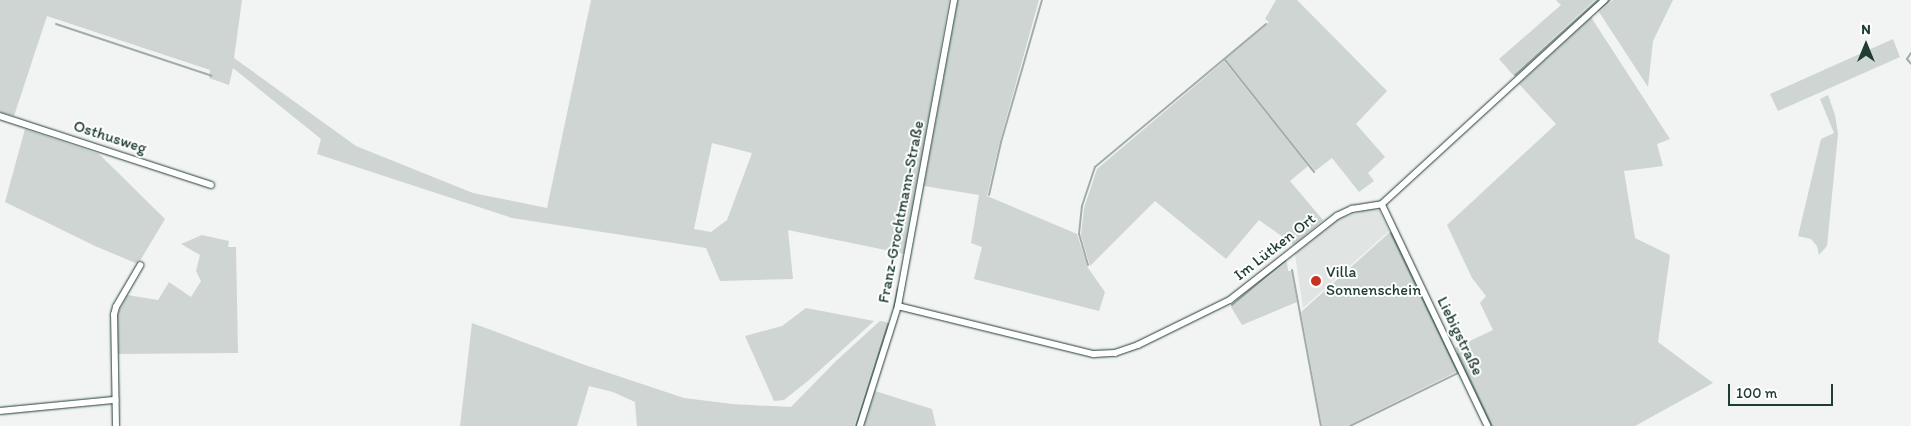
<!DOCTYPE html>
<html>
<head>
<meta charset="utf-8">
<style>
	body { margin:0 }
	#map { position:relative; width:1911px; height:426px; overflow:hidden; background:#f2f3f3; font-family:Itim,sans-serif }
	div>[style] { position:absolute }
	.built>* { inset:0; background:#e0e4e3 }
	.green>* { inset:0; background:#ced5d3 }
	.stream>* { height:2px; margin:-1px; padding:0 1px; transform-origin:1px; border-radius:1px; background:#a1adaa }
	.roads { filter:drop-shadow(0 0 1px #1f3d34) drop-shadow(0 0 1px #1f3d34) }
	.minor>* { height:5.5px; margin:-2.75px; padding:0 2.75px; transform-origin:2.75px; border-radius:2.75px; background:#fff }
	.dots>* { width:14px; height:14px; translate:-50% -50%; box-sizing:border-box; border:2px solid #fff; border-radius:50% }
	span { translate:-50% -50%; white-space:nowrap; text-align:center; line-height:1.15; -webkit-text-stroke:4px #fff; paint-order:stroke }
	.street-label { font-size:16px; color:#1f3d34 }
	.poi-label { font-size:16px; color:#1f3d34 }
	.left { translate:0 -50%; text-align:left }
	.north { position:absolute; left:1841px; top:20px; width:50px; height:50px; -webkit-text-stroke:4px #fff; paint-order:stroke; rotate:0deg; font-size:14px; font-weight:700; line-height:20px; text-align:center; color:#1f3d34 }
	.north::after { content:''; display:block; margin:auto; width:18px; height:22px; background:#1f3d34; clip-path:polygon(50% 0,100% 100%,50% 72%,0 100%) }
	.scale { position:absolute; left:1728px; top:384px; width:105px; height:22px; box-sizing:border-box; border:2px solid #1f3d34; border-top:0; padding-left:6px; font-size:15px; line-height:18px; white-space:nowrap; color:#1f3d34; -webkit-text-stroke:4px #fff; paint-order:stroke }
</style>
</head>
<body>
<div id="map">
	<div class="built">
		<i style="clip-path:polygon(1370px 209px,1379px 210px,1389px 231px,1303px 308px,1295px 254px,1340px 218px)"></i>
	</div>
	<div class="green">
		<i style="clip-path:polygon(evenodd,0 0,242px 0,234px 58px,356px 146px,473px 193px,547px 208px,591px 0,949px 0,905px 254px,788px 230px,793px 279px,720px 281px,706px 248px,512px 218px,317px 154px,321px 139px,233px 68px,229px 85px,209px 78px,210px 70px,47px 16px,14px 116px,0 112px,0 0,712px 143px,752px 153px,727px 220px,711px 232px,694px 229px,712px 143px)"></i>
		<i style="clip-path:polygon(958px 0,1039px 0,1000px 141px,987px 196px,1077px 234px,1088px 268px,1105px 292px,1099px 311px,974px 279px,982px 247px,971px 243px,979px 195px,924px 186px)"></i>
		<i style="clip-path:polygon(1276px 0,1297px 0,1387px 91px,1356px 124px,1385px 157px,1368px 173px,1374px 181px,1359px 192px,1332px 158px,1315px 171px,1225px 59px,1269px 22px,1265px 19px)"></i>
		<i style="clip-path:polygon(1556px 0,1595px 0,1513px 75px,1499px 59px,1561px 5px)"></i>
		<i style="clip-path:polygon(1613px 0,1673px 0,1653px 41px,1648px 87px,1599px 12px)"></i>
		<i style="clip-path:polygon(1591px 17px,1670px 139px,1657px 144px,1663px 166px,1624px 171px,1635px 238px,1670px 255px,1658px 342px,1713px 383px,1635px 426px,1493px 426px,1455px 348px,1493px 330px,1480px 303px,1486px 296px,1472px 278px,1447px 225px,1556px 124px,1519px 84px)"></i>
		<i style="clip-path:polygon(1893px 39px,1900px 57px,1778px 111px,1770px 94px)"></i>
		<i style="clip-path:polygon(1224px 61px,1308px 166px,1290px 181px,1323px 220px,1294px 245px,1259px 220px,1226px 259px,1155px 201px,1090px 266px,1081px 235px,1084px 208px,1097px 169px)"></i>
		<i style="clip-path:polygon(1828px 95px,1835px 115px,1838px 134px,1827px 246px,1819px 255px,1817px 246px,1811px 239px,1798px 236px,1821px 139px,1834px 133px,1820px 99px)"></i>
		<i style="clip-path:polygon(25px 129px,99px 154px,165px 219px,138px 264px,95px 246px,5px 202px)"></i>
		<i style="clip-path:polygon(1390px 232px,1456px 372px,1347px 426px,1322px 426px,1301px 312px)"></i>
		<i style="clip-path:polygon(202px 235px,229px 241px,228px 247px,236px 247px,238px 353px,117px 354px,117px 315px,127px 295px,158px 300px,169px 282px,191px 297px,201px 281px,196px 271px,200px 255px,181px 244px)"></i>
		<i style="clip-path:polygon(1287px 262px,1288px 271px,1291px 271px,1297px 302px,1242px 325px,1231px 307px)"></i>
		<i style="clip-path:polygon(806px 308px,874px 321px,809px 380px,784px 400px,774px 401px,745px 336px,782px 326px)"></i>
		<i style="clip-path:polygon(880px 321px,887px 322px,854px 426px,637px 426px,635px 402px,613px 392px,589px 386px,577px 426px,460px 426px,472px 323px,585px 365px,684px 398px,732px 404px,791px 407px,835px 362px)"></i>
		<i style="clip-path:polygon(875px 391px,932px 409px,936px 426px,864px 426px)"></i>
	</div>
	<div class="stream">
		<i style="left:1598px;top:10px;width:16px;rotate:-40deg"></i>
		<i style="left:56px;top:24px;width:164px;rotate:18.4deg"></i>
		<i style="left:1911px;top:53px;width:7px;rotate:124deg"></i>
		<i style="left:1907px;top:59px;width:6px;rotate:51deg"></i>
		<i style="left:1225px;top:60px;width:143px;rotate:51.5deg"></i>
		<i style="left:1515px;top:75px;width:112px;rotate:-42.1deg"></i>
		<i style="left:989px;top:195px;width:54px;rotate:-77.2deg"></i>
		<i style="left:1001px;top:142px;width:148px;rotate:-73.9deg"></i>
		<i style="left:1088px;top:265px;width:32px;rotate:-106deg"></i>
		<i style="left:1079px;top:234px;width:28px;rotate:-84deg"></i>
		<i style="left:1082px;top:206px;width:41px;rotate:-71.6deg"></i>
		<i style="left:1095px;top:167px;width:223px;rotate:-39.9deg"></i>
		<i style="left:1292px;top:270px;width:159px;rotate:79.5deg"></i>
		<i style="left:1232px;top:305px;width:69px;rotate:-39.7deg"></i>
		<i style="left:894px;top:308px;width:20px;rotate:-79deg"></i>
		<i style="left:1458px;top:354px;width:80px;rotate:64.7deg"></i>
		<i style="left:856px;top:426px;width:107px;rotate:-72.6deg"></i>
		<i style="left:1350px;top:426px;width:120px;rotate:-26.1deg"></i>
		<i style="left:1458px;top:373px;width:155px;rotate:-115.6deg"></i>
	</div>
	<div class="roads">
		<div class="minor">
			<i style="left:0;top:116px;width:222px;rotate:18.1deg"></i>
			<i style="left:1382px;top:204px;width:246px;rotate:64.5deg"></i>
			<i style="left:898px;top:306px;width:202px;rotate:13.8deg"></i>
			<i style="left:1094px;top:354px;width:21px;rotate:-3deg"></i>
			<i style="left:1115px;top:353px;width:24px;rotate:-19deg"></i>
			<i style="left:1138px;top:345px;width:102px;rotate:-26.1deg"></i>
			<i style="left:1230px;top:300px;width:136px;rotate:-38.1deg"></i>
			<i style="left:1337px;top:216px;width:17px;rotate:-25deg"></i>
			<i style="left:1352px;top:209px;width:30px;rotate:-9deg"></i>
			<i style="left:1382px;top:204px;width:302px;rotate:-42.5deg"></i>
			<i style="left:0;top:411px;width:116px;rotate:-5.5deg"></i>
			<i style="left:116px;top:426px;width:111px;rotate:-91deg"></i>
			<i style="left:114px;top:315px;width:8px;rotate:-76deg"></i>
			<i style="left:116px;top:307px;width:48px;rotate:-59.7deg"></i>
			<i style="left:860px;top:426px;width:126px;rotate:-72.4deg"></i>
			<i style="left:898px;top:306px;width:311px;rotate:-79.6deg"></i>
		</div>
	</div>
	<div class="dots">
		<i style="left:1316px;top:281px;background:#c8321e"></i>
	</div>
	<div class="street-label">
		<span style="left:110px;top:137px;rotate:18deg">Osthusweg</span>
		<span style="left:901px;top:212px;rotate:-79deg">Franz-Grochtmann-Straße</span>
		<span style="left:1275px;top:247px;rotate:-38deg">Im Lütken Ort</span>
		<span style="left:1460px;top:336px;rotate:64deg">Liebigstraße</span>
	</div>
	<div class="poi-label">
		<span class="left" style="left:1326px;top:281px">Villa<br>Sonnenschein</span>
	</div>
	<div class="north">N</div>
	<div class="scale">100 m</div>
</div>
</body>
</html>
